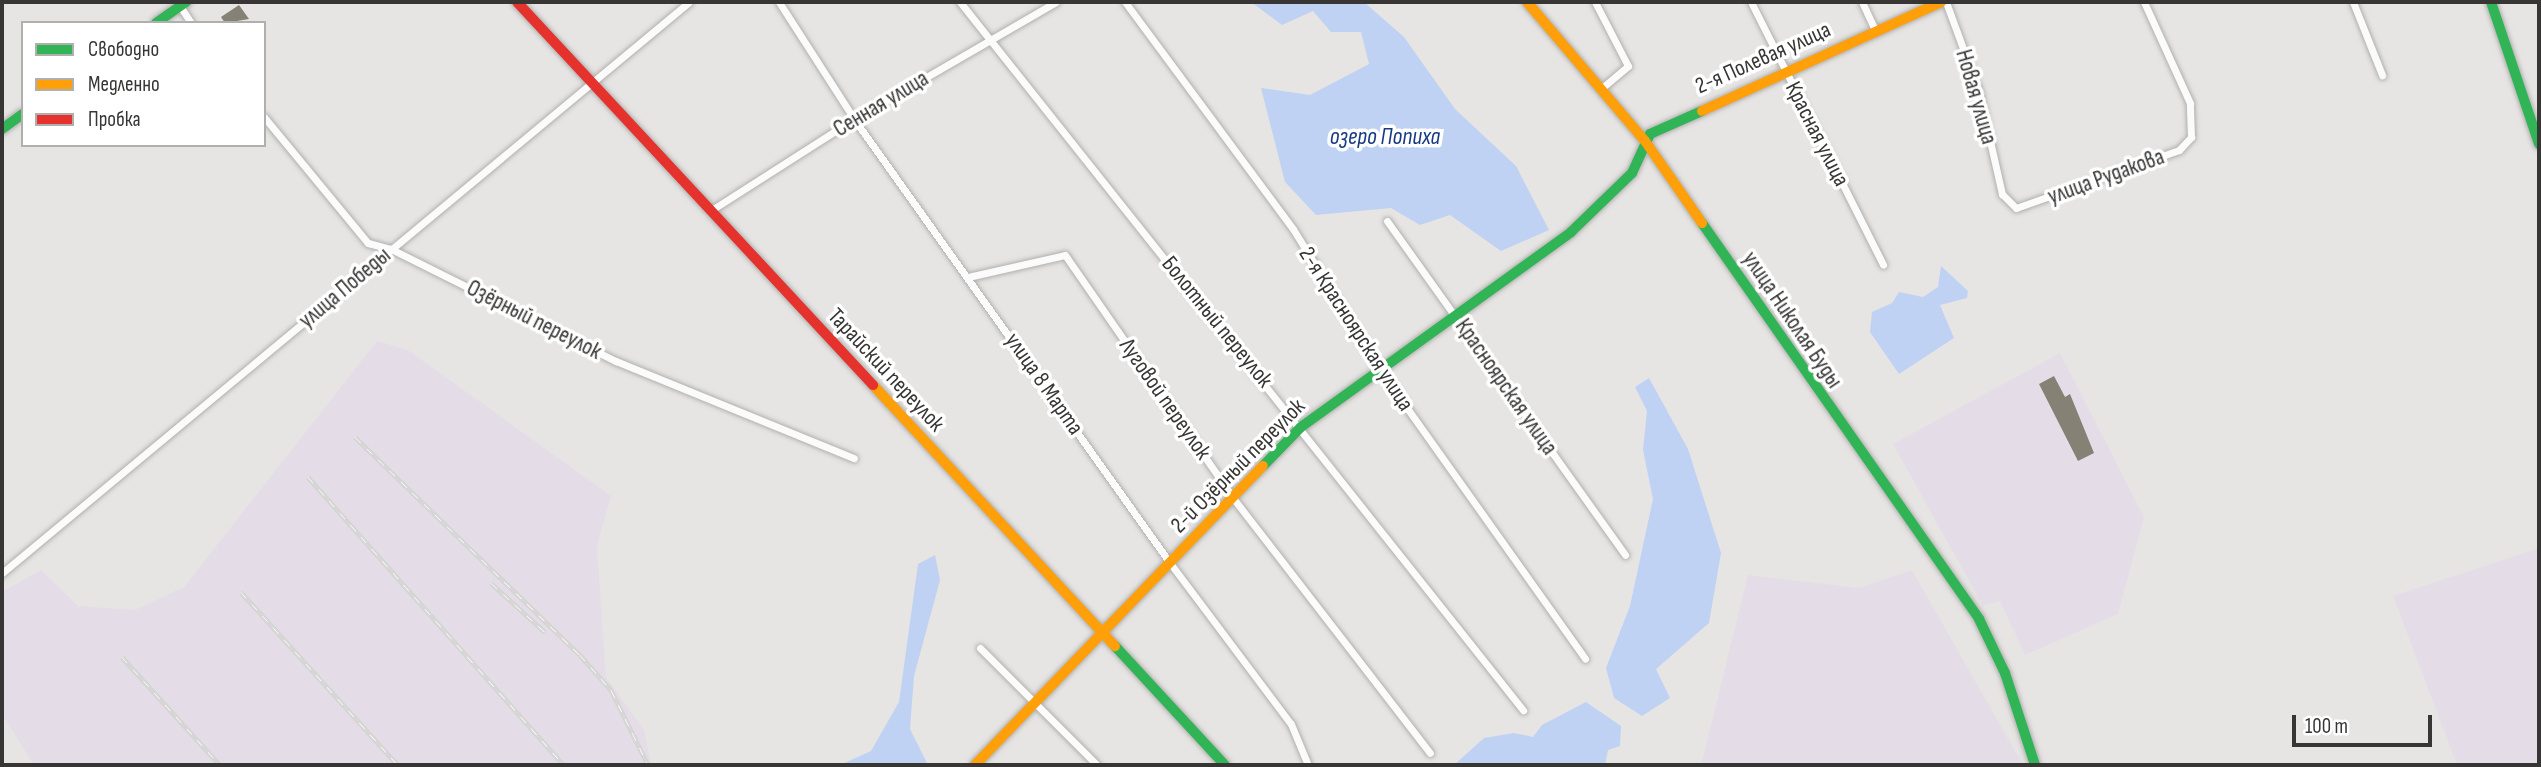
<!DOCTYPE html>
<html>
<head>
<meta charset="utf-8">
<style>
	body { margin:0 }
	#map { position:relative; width:2541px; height:767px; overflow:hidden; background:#e6e5e3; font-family:"Sofia Sans Condensed",sans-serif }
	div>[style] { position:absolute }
	.industrial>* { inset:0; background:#e4dde7 }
	.water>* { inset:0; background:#bfd2f4 }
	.building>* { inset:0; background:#868175 }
	.roads { filter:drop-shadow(0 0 2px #b1b0af) drop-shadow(0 0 2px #b1b0af) }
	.street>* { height:7px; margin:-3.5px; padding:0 3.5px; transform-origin:3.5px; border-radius:3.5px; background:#fbfbfb }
	.fast>* { height:10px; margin:-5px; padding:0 5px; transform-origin:5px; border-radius:5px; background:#30b455 }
	.slow>* { height:10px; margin:-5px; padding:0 5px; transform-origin:5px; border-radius:5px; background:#ff9f0a }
	.jam>* { height:10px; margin:-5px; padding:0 5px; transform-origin:5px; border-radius:5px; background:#e5322d }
	.rail>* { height:5px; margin-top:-2.5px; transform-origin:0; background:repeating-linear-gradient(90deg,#fff 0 8px,#d5d5d4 0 16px); box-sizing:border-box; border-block:2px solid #d5d5d4 }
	span { translate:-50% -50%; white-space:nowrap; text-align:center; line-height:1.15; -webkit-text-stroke:7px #fff; paint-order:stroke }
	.street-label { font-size:23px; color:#373635 }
	.water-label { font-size:24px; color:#173b81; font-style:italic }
	.frame { position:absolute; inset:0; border:4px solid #373635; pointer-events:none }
	.legend { position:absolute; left:21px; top:21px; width:245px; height:126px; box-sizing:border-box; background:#fff; border:2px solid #afafae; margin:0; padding:9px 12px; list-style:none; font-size:21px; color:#373635 }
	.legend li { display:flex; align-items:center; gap:14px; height:35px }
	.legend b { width:35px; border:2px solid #afafae }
	.scale { position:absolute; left:2292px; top:715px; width:140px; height:32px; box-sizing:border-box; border:4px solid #373635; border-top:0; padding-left:9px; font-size:21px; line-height:24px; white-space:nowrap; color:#373635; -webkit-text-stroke:5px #fff; paint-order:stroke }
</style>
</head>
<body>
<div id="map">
	<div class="industrial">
		<i style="clip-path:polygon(377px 341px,408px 350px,611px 496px,597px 546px,606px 677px,644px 730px,651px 765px,34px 765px,2px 714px,2px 592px,41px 570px,78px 606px,135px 610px,184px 587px)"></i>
		<i style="clip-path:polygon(2060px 353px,2144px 517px,2118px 614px,2025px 655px,2000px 601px,1983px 606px,1893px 444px)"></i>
		<i style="clip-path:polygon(2539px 548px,2539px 765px,2457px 765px,2393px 596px)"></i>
		<i style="clip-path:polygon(1912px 570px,2023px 765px,1701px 765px,1748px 575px,1859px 588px)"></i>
	</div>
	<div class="water">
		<i style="clip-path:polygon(1251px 2px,1364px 2px,1404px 37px,1455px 109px,1516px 166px,1549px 230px,1501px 251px,1450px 215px,1420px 225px,1391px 208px,1316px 215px,1285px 182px,1261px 88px,1310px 95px,1369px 64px,1361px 32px,1331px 32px,1313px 11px,1282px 25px)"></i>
		<i style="clip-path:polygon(1941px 266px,1968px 291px,1967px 298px,1940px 305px,1954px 338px,1899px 374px,1870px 332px,1872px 312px,1892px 303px,1899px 292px,1923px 297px,1938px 287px)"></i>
		<i style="clip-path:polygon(1649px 378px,1688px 449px,1721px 553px,1709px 623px,1656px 669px,1670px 698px,1642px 716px,1614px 698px,1606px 668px,1630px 606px,1653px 499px,1643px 450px,1647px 411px,1635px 387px)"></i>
		<i style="clip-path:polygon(935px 555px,940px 580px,914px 676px,910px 729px,928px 765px,840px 765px,871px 751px,899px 702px,918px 564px)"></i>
		<i style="clip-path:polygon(1586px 702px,1621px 726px,1620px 746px,1608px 750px,1605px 765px,1454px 765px,1484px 738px,1514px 733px,1533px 737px,1542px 725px)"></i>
	</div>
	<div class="building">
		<i style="clip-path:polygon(239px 5px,249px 19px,225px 23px,221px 17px)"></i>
		<i style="clip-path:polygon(2054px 376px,2065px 397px,2070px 394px,2094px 453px,2078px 461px,2039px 384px)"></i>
	</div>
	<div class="roads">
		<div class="street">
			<i style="left:779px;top:2px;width:139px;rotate:57.3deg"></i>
			<i style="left:854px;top:119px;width:545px;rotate:54.56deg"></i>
			<i style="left:1170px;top:563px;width:201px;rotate:53.1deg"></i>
			<i style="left:1291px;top:724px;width:44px;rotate:67.5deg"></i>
			<i style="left:960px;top:2px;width:905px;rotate:51.51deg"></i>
			<i style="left:1125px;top:2px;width:282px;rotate:53.5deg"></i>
			<i style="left:1293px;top:229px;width:166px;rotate:58.3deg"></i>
			<i style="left:1380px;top:370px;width:354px;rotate:54.6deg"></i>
			<i style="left:1595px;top:2px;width:72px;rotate:62.7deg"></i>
			<i style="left:1628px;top:66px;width:34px;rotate:140deg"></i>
			<i style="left:1751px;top:2px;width:294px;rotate:63.3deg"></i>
			<i style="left:1862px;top:2px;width:33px;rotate:65deg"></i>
			<i style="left:1946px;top:2px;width:96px;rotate:69.9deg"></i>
			<i style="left:1979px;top:92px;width:105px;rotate:77.3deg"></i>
			<i style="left:2002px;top:194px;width:20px;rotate:45deg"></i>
			<i style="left:2016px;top:208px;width:173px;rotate:-19.6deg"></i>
			<i style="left:2179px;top:150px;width:18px;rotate:-47deg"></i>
			<i style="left:2191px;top:137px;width:34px;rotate:-92deg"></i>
			<i style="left:2190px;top:103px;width:111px;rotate:-114.5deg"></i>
			<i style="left:2353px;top:2px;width:79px;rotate:68.3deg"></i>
			<i style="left:180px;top:6px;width:20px;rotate:57deg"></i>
			<i style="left:264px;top:117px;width:163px;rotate:50.5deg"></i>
			<i style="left:368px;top:243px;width:24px;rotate:15deg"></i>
			<i style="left:391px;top:249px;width:251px;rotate:26.5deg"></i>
			<i style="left:616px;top:361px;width:257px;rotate:22.2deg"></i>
			<i style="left:710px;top:211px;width:171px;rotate:-32.6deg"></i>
			<i style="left:854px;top:119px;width:233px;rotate:-30.1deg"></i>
			<i style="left:1387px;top:221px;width:410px;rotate:54.5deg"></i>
			<i style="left:968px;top:277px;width:99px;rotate:-12.8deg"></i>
			<i style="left:1065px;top:255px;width:295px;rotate:55.3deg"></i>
			<i style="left:1233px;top:498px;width:322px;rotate:52.3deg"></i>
			<i style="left:2px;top:573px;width:893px;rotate:-39.73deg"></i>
			<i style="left:980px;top:648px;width:165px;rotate:45deg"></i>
		</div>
		<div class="fast">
			<i style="left:2491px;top:2px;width:150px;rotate:71.3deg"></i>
			<i style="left:156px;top:23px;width:37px;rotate:-35deg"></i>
			<i style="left:2px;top:129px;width:26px;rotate:-36deg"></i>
			<i style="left:1702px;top:223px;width:483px;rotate:55deg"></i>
			<i style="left:1979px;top:619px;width:60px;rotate:64.3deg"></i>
			<i style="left:2005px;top:673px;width:97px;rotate:71.9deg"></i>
			<i style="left:1263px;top:466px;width:54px;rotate:-45.7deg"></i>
			<i style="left:1301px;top:427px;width:333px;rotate:-35.8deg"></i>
			<i style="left:1571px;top:232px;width:85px;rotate:-44deg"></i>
			<i style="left:1632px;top:173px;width:43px;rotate:-65.2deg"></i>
			<i style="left:1650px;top:134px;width:57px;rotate:-23.9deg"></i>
			<i style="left:1115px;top:646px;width:162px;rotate:47.3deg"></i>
		</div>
		<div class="slow">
			<i style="left:1527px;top:2px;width:182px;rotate:49.7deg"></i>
			<i style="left:1645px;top:141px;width:100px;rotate:55.2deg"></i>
			<i style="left:1702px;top:111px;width:263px;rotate:-24.5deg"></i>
			<i style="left:873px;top:385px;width:356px;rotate:47.2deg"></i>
			<i style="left:975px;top:765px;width:415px;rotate:-46.1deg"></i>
		</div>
		<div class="jam">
			<i style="left:517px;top:2px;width:523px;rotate:47.09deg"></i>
		</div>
	</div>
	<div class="rail">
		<i style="left:355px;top:437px;width:313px;rotate:44.1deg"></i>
		<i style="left:580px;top:655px;width:47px;rotate:48.5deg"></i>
		<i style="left:611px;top:690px;width:84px;rotate:63.7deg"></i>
		<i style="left:308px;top:477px;width:385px;rotate:48.4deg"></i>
		<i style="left:491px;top:583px;width:73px;rotate:42.2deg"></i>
		<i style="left:241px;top:592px;width:234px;rotate:47.8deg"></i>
		<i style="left:122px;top:657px;width:146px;rotate:47.8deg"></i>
	</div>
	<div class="street-label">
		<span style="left:1763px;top:58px;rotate:-24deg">2-я Полевая улица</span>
		<span style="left:1976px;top:97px;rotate:74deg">Новая улица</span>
		<span style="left:881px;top:104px;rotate:-31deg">Сенная улица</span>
		<span style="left:1817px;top:134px;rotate:63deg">Красная улица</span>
		<span style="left:2106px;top:177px;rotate:-20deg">улица Рудакова</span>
		<span style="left:345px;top:288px;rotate:-40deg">улица Победы</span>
		<span style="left:534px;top:320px;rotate:27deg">Озёрный переулок</span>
		<span style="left:1792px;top:320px;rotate:56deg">улица Николая Буды</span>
		<span style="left:1217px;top:322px;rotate:51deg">Болотный переулок</span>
		<span style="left:1356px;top:329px;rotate:57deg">2-я Красноярская улица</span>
		<span style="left:886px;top:370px;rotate:47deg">Тарайский переулок</span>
		<span style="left:1044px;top:384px;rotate:55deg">улица 8 Марта</span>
		<span style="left:1506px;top:387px;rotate:55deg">Красноярская улица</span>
		<span style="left:1165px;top:399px;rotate:55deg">Луговой переулок</span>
		<span style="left:1238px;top:466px;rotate:-45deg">2-й Озёрный переулок</span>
	</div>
	<div class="water-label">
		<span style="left:1385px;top:137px">озеро Попиха</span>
	</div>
	<div class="frame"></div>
	<ul class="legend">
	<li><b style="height:9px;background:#30b455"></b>Свободно</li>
	<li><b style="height:9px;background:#ff9f0a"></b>Медленно</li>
	<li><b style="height:9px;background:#e5322d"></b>Пробка</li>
	</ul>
	<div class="scale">100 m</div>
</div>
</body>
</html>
